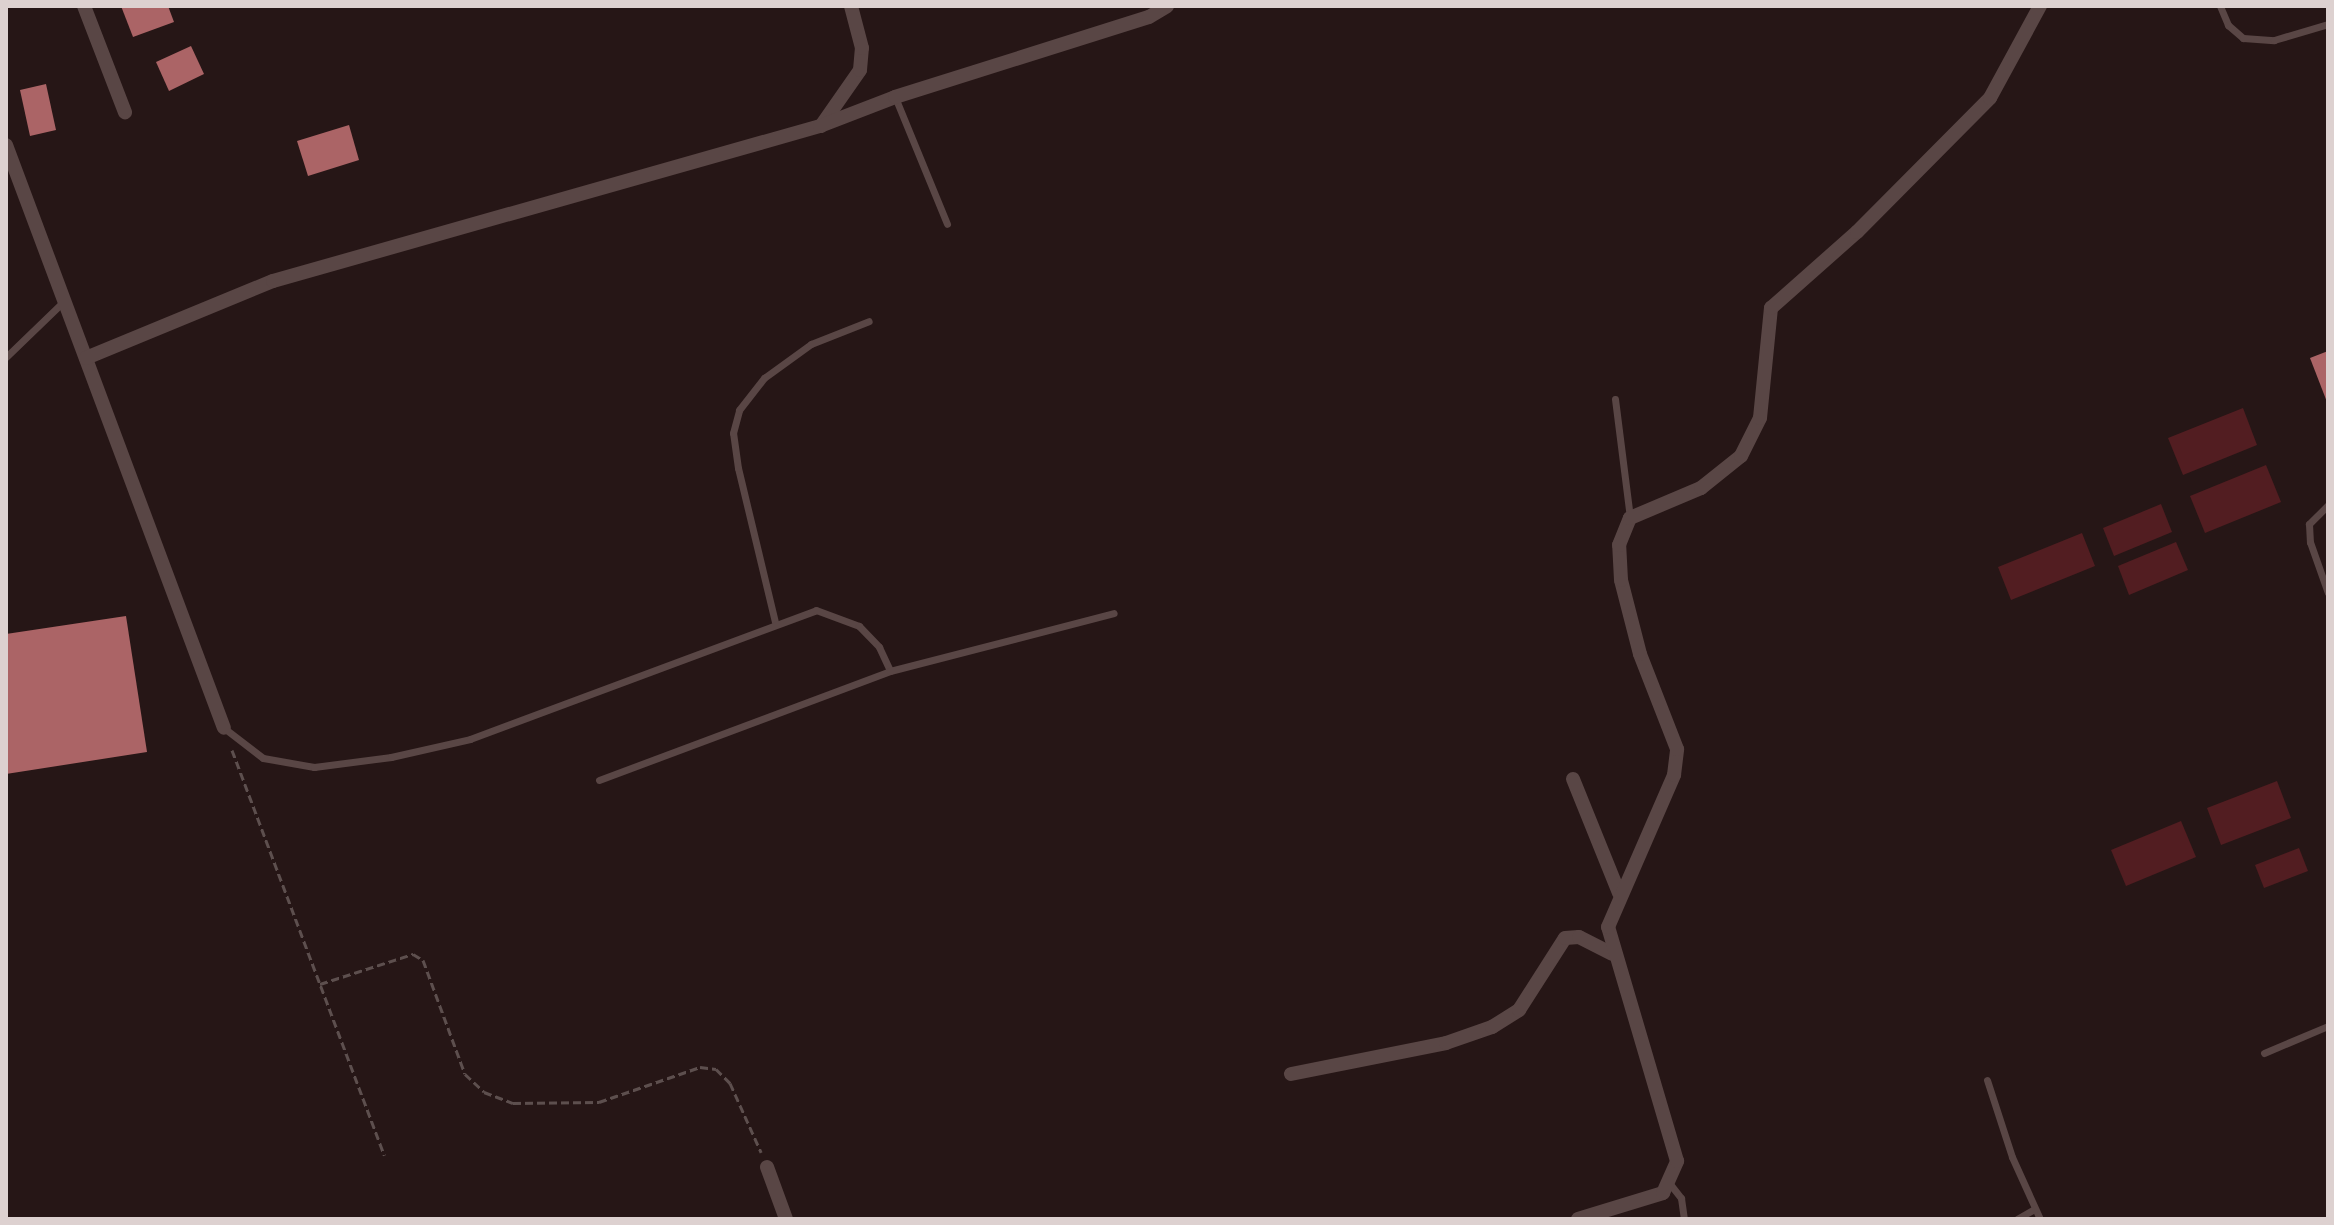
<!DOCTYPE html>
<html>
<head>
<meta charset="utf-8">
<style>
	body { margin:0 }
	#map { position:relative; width:2334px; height:1225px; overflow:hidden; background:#261616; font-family:Jost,sans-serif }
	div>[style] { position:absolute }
	.green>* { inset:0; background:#521d21 }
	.building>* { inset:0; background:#ab6466 }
	.path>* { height:3px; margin-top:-1.5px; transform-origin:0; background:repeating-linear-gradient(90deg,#5d4f4e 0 8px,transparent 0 12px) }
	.lane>* { height:7px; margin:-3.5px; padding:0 3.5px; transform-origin:3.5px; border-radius:3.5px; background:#594645 }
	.street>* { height:14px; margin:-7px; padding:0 7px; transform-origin:7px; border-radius:7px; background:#594645 }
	span { translate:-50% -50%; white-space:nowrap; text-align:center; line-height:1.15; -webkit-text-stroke:8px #0a0404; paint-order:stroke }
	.frame { position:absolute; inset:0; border:8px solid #ddd1d0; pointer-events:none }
</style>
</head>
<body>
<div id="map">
	<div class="green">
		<i style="clip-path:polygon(2243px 408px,2257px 445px,2183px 475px,2168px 438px)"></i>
		<i style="clip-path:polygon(2266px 465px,2281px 502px,2205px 533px,2190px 496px)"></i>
		<i style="clip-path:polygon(2161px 504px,2172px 532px,2114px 556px,2103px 528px)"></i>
		<i style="clip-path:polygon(2082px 533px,2095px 566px,2011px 600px,1998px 567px)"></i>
		<i style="clip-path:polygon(2176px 542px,2188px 570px,2129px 595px,2118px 566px)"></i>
		<i style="clip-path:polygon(2277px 781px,2291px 818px,2221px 845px,2207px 808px)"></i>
		<i style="clip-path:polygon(2181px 821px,2196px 857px,2126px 886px,2111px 850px)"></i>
		<i style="clip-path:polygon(2299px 848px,2308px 871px,2264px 888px,2255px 865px)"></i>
	</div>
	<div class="building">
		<i style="clip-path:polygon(121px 6px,168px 6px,174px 22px,133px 37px)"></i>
		<i style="clip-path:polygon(191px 46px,204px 74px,169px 91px,156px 62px)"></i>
		<i style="clip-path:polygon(46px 84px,56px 130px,30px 136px,20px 90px)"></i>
		<i style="clip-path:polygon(349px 125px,359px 160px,308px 176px,297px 141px)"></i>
		<i style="clip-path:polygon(2328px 351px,2328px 401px,2327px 402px,2310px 358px)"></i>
		<i style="clip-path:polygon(126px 616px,147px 752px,6px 774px,6px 634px)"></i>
	</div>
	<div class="path">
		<i style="left:232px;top:750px;width:433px;rotate:69.4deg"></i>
		<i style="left:320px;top:984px;width:98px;rotate:-17.9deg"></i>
		<i style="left:413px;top:954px;width:12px;rotate:31deg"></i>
		<i style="left:423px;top:960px;width:121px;rotate:69.8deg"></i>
		<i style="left:465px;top:1074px;width:26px;rotate:43deg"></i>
		<i style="left:484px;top:1092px;width:31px;rotate:21deg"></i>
		<i style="left:513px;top:1103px;width:86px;rotate:-0.7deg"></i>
		<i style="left:599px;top:1102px;width:107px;rotate:-19.1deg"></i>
		<i style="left:700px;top:1067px;width:16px;rotate:7deg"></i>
		<i style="left:716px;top:1069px;width:20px;rotate:45deg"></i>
		<i style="left:730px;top:1083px;width:76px;rotate:65.8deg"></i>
	</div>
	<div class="lane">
		<i style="left:2220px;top:6px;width:21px;rotate:67deg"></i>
		<i style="left:2228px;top:25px;width:20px;rotate:41deg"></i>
		<i style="left:2243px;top:38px;width:31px;rotate:4deg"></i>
		<i style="left:2274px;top:40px;width:56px;rotate:-16.5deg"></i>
		<i style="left:895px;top:97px;width:137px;rotate:67.7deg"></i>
		<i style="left:6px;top:357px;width:81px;rotate:-44deg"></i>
		<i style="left:1615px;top:399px;width:120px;rotate:82.8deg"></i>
		<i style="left:2328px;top:505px;width:27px;rotate:135deg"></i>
		<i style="left:2309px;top:524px;width:18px;rotate:87deg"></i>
		<i style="left:2310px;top:542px;width:54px;rotate:70.6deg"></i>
		<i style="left:775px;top:622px;width:158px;rotate:-103.5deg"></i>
		<i style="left:738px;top:468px;width:35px;rotate:-98deg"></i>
		<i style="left:733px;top:433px;width:24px;rotate:-75deg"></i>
		<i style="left:739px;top:410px;width:41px;rotate:-52deg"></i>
		<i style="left:764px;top:378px;width:58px;rotate:-35.9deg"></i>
		<i style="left:811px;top:344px;width:62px;rotate:-21.6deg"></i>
		<i style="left:224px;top:728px;width:49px;rotate:37.6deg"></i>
		<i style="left:263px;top:758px;width:52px;rotate:10deg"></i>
		<i style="left:314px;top:767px;width:78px;rotate:-7.4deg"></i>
		<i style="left:391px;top:757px;width:81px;rotate:-12.8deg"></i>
		<i style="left:470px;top:739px;width:369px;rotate:-20.4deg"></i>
		<i style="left:816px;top:610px;width:46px;rotate:20.4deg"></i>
		<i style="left:859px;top:626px;width:29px;rotate:46deg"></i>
		<i style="left:879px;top:647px;width:26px;rotate:65deg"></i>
		<i style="left:599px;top:780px;width:311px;rotate:-20.5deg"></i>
		<i style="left:890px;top:671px;width:231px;rotate:-14.5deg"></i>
		<i style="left:2264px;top:1053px;width:69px;rotate:-22.9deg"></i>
		<i style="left:1987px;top:1080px;width:81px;rotate:72deg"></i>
		<i style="left:2012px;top:1157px;width:68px;rotate:65.7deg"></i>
		<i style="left:1670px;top:1184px;width:18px;rotate:52deg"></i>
		<i style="left:1681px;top:1198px;width:21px;rotate:82deg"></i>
		<i style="left:2017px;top:1219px;width:20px;rotate:-30deg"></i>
	</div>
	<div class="street">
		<i style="left:84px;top:6px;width:114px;rotate:68.9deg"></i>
		<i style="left:821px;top:126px;width:68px;rotate:-55.1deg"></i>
		<i style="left:860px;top:70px;width:22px;rotate:-85deg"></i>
		<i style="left:862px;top:48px;width:43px;rotate:-104.7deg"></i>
		<i style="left:6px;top:145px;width:622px;rotate:69.5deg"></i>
		<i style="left:86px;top:358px;width:202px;rotate:-22.4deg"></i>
		<i style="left:273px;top:281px;width:569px;rotate:-15.82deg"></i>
		<i style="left:820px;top:126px;width:80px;rotate:-21.1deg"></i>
		<i style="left:895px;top:97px;width:266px;rotate:-17.5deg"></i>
		<i style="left:1149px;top:17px;width:21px;rotate:-31deg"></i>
		<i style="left:1573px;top:779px;width:123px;rotate:68deg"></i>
		<i style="left:1291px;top:1074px;width:158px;rotate:-11.3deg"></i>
		<i style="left:1446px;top:1043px;width:49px;rotate:-19.2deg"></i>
		<i style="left:1492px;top:1027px;width:32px;rotate:-32deg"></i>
		<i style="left:1519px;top:1010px;width:85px;rotate:-57.4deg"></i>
		<i style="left:1565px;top:938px;width:14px;rotate:-4deg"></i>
		<i style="left:1579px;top:937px;width:37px;rotate:27deg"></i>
		<i style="left:767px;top:1167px;width:55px;rotate:69.9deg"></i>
		<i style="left:1578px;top:1219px;width:89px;rotate:-17deg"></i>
		<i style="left:1663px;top:1193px;width:35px;rotate:-66deg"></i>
		<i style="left:1677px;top:1161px;width:244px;rotate:-106.4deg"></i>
		<i style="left:1608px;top:927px;width:166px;rotate:-66.5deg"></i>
		<i style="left:1674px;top:775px;width:26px;rotate:-83deg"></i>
		<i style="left:1677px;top:749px;width:102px;rotate:-111.3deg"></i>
		<i style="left:1640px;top:654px;width:76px;rotate:-104.4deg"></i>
		<i style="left:1621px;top:580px;width:35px;rotate:-93deg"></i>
		<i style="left:1619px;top:545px;width:29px;rotate:-68deg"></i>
		<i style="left:1630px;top:518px;width:77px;rotate:-22.9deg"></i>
		<i style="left:1701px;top:488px;width:51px;rotate:-38.7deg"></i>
		<i style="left:1741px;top:456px;width:42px;rotate:-63.4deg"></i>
		<i style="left:1760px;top:418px;width:111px;rotate:-84.3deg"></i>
		<i style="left:1771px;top:308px;width:115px;rotate:-41.5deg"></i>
		<i style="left:1857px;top:232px;width:189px;rotate:-45.2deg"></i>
		<i style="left:1990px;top:98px;width:105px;rotate:-61.5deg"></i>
	</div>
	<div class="frame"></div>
</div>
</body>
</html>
